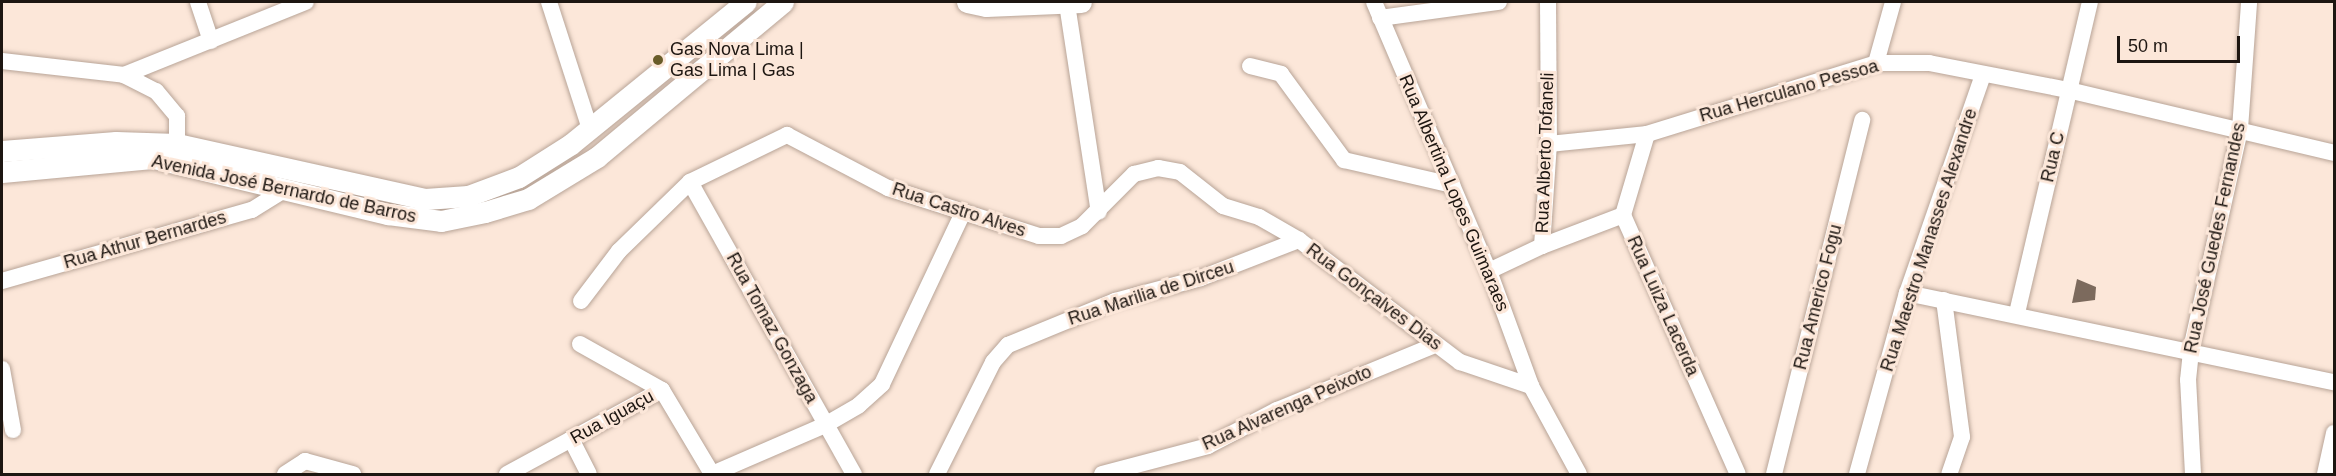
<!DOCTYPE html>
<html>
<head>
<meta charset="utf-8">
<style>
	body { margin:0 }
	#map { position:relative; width:2336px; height:476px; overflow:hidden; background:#fce7d9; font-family:Helvetica,sans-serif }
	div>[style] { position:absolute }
	.building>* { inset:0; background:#7c6a5d }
	.roads { filter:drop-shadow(0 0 2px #b8a497) drop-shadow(0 0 2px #b8a497) }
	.minor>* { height:16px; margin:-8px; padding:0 8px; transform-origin:8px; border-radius:8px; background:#fff }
	.major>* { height:21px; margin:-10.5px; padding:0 10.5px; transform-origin:10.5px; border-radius:10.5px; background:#fff }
	.dots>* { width:16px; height:16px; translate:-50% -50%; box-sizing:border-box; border:3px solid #fce7d9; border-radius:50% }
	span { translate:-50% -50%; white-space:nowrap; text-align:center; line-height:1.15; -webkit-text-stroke:6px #fce7d9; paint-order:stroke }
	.poi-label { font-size:18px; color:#1d1611 }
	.left { translate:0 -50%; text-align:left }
	.street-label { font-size:18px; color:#1d1611 }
	.frame { position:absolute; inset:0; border:3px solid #1d1611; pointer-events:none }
	.scale { position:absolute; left:2117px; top:36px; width:123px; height:27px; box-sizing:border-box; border:3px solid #1d1611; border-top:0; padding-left:8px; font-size:18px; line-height:21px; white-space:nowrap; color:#1d1611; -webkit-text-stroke:4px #fce7d9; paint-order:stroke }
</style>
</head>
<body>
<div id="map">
	<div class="building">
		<i style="clip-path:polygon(2077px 279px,2096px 287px,2095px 300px,2072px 303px)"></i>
	</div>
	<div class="roads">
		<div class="minor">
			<i style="left:198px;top:2px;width:41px;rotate:71.6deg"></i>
			<i style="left:549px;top:2px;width:133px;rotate:72.1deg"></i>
			<i style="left:1374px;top:2px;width:293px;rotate:66.9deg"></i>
			<i style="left:1489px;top:271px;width:122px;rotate:69.9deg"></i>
			<i style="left:1531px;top:386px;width:100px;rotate:61.4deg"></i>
			<i style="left:1067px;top:4px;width:210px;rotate:81.3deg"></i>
			<i style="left:1380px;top:18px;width:120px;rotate:-7.7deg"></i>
			<i style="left:2px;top:61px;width:123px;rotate:6.5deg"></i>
			<i style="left:124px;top:75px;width:36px;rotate:27deg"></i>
			<i style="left:156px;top:91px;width:33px;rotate:50deg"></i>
			<i style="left:177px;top:116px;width:28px;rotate:90deg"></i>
			<i style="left:1876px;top:63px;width:63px;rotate:-74.4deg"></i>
			<i style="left:1250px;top:66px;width:32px;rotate:14deg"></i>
			<i style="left:1281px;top:74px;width:107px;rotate:53.8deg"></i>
			<i style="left:1344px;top:160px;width:111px;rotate:13deg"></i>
			<i style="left:124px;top:75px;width:196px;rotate:-21.9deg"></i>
			<i style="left:1647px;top:134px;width:84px;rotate:106.5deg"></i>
			<i style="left:1623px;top:215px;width:283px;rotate:66.1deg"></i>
			<i style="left:1549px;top:144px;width:99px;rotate:-5.8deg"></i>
			<i style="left:1647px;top:134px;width:240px;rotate:-17.2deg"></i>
			<i style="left:1876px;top:63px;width:53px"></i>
			<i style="left:1929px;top:63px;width:142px;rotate:11deg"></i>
			<i style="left:2068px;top:90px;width:273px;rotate:13.3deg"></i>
			<i style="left:690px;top:182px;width:335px;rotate:60.7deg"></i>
			<i style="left:1542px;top:246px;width:87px;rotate:-20.9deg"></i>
			<i style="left:1489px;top:271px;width:59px;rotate:-25.3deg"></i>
			<i style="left:1542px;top:246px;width:102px;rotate:-86.1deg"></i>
			<i style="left:1549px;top:144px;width:142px;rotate:-90.4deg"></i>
			<i style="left:2px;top:281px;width:260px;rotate:-15.9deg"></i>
			<i style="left:252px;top:210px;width:38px;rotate:-32deg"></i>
			<i style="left:1907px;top:293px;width:436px;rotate:11.8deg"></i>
			<i style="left:1944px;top:300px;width:138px;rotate:82.5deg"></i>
			<i style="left:1962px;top:437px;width:39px;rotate:109deg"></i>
			<i style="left:581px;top:301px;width:63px;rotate:-52.8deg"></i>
			<i style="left:619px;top:251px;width:99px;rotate:-44.2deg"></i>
			<i style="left:690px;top:182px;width:108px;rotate:-25.9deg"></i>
			<i style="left:787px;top:135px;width:114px;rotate:27.7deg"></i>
			<i style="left:888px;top:188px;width:158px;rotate:17.6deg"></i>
			<i style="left:1039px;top:236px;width:22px"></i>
			<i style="left:1061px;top:236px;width:23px;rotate:-25deg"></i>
			<i style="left:1082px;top:226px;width:74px;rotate:-45deg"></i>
			<i style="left:1134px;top:174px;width:25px;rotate:-14deg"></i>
			<i style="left:1158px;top:168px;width:22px;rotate:10deg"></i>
			<i style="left:1180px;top:172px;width:55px;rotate:38.3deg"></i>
			<i style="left:1223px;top:206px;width:38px;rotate:17deg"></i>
			<i style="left:1259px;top:217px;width:46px;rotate:29.9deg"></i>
			<i style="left:1299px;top:240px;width:202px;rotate:37.2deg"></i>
			<i style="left:1460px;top:362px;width:75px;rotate:18.7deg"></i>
			<i style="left:2017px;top:313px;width:319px;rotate:-76.8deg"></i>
			<i style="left:580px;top:344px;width:94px;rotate:29.3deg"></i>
			<i style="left:2px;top:369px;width:62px;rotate:79.8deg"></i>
			<i style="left:662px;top:390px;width:98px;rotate:59.2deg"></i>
			<i style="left:571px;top:439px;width:39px;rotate:63deg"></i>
			<i style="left:285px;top:474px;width:24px;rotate:-33deg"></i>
			<i style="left:305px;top:461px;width:50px;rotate:15.2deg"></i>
			<i style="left:507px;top:474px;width:176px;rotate:-28.5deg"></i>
			<i style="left:712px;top:474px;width:123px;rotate:-23.4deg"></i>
			<i style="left:825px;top:425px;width:39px;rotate:-30deg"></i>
			<i style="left:859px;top:405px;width:31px;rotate:-42deg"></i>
			<i style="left:882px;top:384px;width:187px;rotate:-64.7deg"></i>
			<i style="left:937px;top:474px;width:125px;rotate:-63.4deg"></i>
			<i style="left:993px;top:362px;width:23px;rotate:-49deg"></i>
			<i style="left:1008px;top:345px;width:116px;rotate:-22.4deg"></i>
			<i style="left:1115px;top:301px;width:89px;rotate:-15deg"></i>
			<i style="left:1201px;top:278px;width:105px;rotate:-21.2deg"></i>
			<i style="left:1102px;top:474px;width:110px;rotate:-14.8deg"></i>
			<i style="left:1208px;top:446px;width:78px;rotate:-27.6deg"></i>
			<i style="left:1277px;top:410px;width:171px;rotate:-22.4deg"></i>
			<i style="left:1774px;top:474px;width:365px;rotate:-76deg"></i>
			<i style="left:1857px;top:474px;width:188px;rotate:-74.6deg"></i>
			<i style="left:1907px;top:293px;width:231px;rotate:-70.8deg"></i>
			<i style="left:2193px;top:474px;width:94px;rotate:-93deg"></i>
			<i style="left:2188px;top:380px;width:31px;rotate:-84deg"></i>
			<i style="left:2191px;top:349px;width:225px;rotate:-77.4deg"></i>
			<i style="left:2240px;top:129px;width:127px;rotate:-85.9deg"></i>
			<i style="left:2325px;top:474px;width:42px;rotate:-77.6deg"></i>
		</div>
		<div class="major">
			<i style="left:967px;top:2px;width:19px;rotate:12deg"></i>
			<i style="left:986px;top:6px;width:95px;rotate:-2.4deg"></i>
			<i style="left:2px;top:151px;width:114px;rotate:-4.5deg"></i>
			<i style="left:116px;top:142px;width:61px;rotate:1.9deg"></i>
			<i style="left:177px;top:144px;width:254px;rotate:12.5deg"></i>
			<i style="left:425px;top:199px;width:43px;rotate:-4deg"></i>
			<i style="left:468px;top:196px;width:54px;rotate:-20.4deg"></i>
			<i style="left:519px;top:177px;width:62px;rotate:-32.4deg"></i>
			<i style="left:571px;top:144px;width:225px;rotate:-39.1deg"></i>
			<i style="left:2px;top:172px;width:153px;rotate:-5.3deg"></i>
			<i style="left:154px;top:158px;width:241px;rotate:13.5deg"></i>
			<i style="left:388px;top:214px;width:53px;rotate:7.5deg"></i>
			<i style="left:441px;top:221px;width:45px;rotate:-11.6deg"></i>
			<i style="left:485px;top:212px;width:45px;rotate:-16.8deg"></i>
			<i style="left:528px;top:199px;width:81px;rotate:-31.3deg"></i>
			<i style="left:597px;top:157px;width:242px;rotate:-39.8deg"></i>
		</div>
	</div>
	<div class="dots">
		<i style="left:658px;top:60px;background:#695c29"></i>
	</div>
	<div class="poi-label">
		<span class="left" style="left:670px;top:60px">Gas Nova Lima |<br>Gas Lima | Gas</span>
	</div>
	<div class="street-label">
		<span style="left:1789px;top:91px;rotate:-16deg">Rua Herculano Pessoa</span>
		<span style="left:1545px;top:153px;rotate:-88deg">Rua Alberto Tofaneli</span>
		<span style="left:2053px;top:157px;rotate:-77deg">Rua C</span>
		<span style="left:284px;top:189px;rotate:12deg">Avenida José Bernardo de Barros</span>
		<span style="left:1454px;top:193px;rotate:67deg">Rua Albertina Lopes Guimaraes</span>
		<span style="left:959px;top:210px;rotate:18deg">Rua Castro Alves</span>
		<span style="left:2215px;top:238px;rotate:-78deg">Rua José Guedes Fernandes</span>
		<span style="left:145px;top:240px;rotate:-16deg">Rua Athur Bernardes</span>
		<span style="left:1929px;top:240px;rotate:-72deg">Rua Maestro Manasses Alexandre</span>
		<span style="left:1151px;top:293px;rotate:-18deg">Rua Marilia de Dirceu</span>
		<span style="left:1374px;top:297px;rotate:37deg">Rua Gonçalves Dias</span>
		<span style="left:1818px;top:297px;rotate:-76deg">Rua Americo Fogu</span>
		<span style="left:1663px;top:306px;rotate:66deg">Rua Luiza Lacerda</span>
		<span style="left:772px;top:328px;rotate:61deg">Rua Tomaz Gonzaga</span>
		<span style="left:1287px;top:408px;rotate:-24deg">Rua Alvarenga Peixoto</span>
		<span style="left:612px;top:417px;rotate:-29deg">Rua Iguaçu</span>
	</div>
	<div class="frame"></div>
	<div class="scale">50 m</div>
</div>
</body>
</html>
